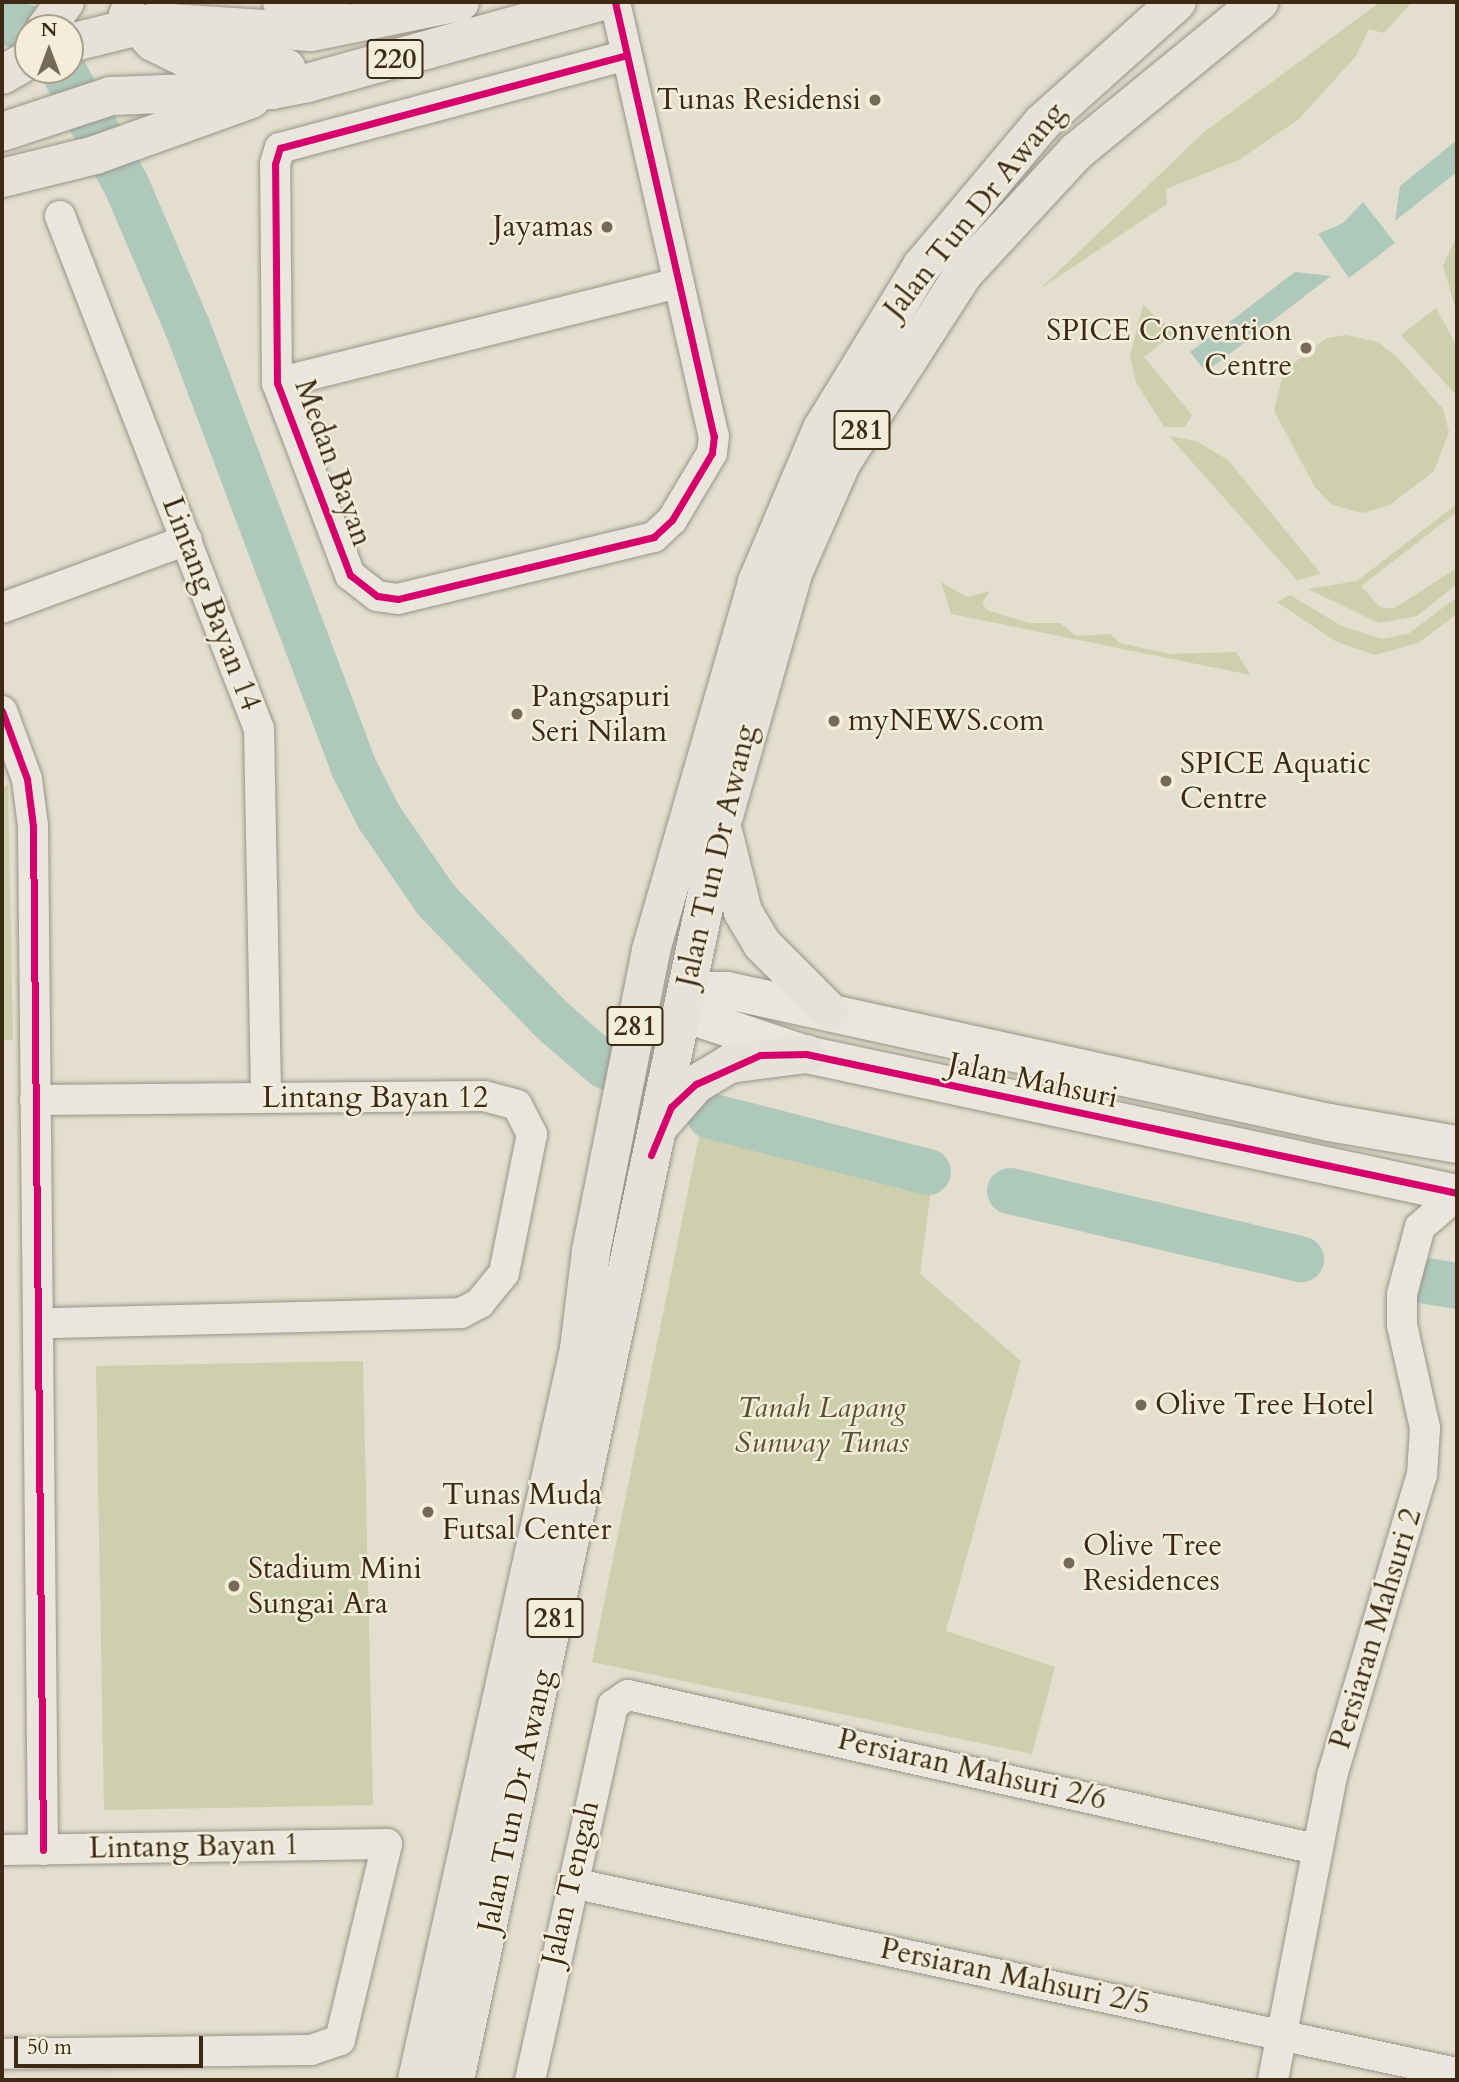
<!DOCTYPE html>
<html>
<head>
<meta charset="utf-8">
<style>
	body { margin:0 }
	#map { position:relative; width:1459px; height:2082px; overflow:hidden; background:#e3decd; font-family:Cardo,serif }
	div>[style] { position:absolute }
	.green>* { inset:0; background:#cdcfad }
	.water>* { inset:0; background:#afc8bc }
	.stream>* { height:8px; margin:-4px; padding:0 4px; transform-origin:4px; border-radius:4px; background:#afc8bc }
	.river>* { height:46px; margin:-23px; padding:0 23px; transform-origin:23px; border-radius:23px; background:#afc8bc }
	.roads { filter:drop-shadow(0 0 2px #989387) drop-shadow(0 0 2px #989387) }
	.minor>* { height:30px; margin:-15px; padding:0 15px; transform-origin:15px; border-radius:15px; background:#eae6de }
	.tertiary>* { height:37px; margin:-18.5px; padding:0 18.5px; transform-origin:18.5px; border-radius:18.5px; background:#eae6de }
	.primary>* { height:38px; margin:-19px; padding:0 19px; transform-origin:19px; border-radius:19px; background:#e6e2d9 }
	.cycleway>* { height:7px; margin:-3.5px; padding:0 3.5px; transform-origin:3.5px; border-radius:3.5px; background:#d6006c }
	.dots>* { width:19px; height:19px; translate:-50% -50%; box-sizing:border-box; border:4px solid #f3edd9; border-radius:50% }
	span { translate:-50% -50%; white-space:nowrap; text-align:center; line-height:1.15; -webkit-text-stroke:5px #f3edd9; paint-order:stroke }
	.shield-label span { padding:2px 5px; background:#f3edd9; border:2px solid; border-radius:5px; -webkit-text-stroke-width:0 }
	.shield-label { font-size:28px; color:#3c2a15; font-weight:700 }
	.poi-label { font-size:30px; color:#3c2a15 }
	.right { translate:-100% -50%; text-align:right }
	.left { translate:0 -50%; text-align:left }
	.street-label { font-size:30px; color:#3c2a15 }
	.park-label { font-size:30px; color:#5c5034; font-style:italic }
	.frame { position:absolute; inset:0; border:4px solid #3c2a15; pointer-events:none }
	.north { position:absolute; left:14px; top:14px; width:70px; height:70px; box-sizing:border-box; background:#f3edd9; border:2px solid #aa9f8b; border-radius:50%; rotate:0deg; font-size:19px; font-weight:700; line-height:28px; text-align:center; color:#3c2a15 }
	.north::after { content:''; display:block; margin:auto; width:24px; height:32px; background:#766955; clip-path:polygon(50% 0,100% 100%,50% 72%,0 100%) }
	.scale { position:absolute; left:14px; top:2036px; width:189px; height:32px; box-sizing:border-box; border:4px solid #3c2a15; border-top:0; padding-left:9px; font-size:21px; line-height:24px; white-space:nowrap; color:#3c2a15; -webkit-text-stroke:5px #f3edd9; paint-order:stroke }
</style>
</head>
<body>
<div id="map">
	<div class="green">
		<i style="clip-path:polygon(1380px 2px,1412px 2px,1384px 33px,1369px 29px,1356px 56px,1299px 119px,1239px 160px,1166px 189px,1167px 204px,1040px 289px,1203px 133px)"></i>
		<i style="clip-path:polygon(1457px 235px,1457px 314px,1443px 266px)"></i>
		<i style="clip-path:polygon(1143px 305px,1174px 333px,1144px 357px,1192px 415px,1185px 427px,1164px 427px,1136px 382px,1130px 356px)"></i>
		<i style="clip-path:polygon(1436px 308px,1457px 346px,1457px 396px,1401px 335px)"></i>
		<i style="clip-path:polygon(1346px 335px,1378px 342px,1398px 358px,1443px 409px,1449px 432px,1434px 471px,1390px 505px,1363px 513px,1332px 505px,1315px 487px,1274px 411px,1284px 371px,1327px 338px)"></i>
		<i style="clip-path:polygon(1169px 436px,1196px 441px,1228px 460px,1321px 574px,1297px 580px)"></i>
		<i style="clip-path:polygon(1457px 504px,1457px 512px,1361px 586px,1380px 607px,1393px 609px,1457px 568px,1457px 584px,1417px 616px,1379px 623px,1308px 589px,1357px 581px)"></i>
		<i style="clip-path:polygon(941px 582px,967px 597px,990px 591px,982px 603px,987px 610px,1029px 623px,1060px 623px,1076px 636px,1110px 634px,1120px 643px,1170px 654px,1236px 652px,1251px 675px,951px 614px)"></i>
		<i style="clip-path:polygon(1290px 595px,1342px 626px,1382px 639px,1408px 634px,1457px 597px,1457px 614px,1418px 643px,1375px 655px,1335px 641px,1277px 602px)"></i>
		<i style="clip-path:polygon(8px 784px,13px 1040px,2px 1040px,2px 788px)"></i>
		<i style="clip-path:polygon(700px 1132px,932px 1182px,920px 1274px,1021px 1361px,946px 1631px,1055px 1667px,1032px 1754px,592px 1662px)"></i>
		<i style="clip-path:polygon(363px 1361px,373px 1805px,104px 1810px,96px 1366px)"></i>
	</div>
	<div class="water">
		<i style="clip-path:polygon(1457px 140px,1457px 172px,1395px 221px,1400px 186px)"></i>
		<i style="clip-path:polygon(1363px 202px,1395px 243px,1349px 278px,1318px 234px,1343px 223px)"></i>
		<i style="clip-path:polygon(1295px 272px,1331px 276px,1206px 372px,1190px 352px)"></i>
	</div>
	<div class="stream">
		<i style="left:2px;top:21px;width:18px;rotate:-84deg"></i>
	</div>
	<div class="river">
		<i style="left:2px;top:21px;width:27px;rotate:15deg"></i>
		<i style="left:63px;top:70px;width:130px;rotate:61.1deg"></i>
		<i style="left:126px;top:184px;width:155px;rotate:66.8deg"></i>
		<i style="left:187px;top:326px;width:470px;rotate:69.3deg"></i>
		<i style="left:353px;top:766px;width:57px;rotate:63deg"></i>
		<i style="left:379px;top:817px;width:101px;rotate:55.5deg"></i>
		<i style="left:436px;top:900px;width:168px;rotate:46deg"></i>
		<i style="left:553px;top:1021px;width:69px;rotate:40.9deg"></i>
		<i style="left:710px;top:1116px;width:225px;rotate:14.4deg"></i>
		<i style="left:1010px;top:1191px;width:299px;rotate:13.2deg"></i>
		<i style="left:1426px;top:1281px;width:31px;rotate:9deg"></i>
	</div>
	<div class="roads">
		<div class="minor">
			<i style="left:615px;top:2px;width:445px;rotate:77.2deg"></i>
			<i style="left:714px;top:436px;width:17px;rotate:97deg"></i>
			<i style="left:712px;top:453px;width:78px;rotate:120.8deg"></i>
			<i style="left:672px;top:520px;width:25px;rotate:137deg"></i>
			<i style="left:654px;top:537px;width:263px;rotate:166.4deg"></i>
			<i style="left:398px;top:599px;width:21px;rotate:-172deg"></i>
			<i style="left:377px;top:596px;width:34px;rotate:-142deg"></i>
			<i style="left:350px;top:575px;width:205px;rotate:-110.8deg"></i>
			<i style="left:277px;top:383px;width:219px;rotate:-90.5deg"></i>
			<i style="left:275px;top:164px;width:17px;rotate:-73deg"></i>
			<i style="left:280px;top:148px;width:358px;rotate:-15deg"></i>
			<i style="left:60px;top:216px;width:550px;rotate:68.8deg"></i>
			<i style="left:259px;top:729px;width:368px;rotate:88.9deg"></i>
			<i style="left:277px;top:383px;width:414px;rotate:-14deg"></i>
			<i style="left:2px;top:608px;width:197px;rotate:-20.2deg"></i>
			<i style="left:2px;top:711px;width:72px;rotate:69.8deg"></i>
			<i style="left:27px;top:779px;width:47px;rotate:82.7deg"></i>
			<i style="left:33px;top:826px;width:1024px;rotate:89.44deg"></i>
			<i style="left:35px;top:1100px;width:449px;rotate:-0.5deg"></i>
			<i style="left:484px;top:1096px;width:34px;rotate:15deg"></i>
			<i style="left:517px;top:1105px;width:33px;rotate:63deg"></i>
			<i style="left:532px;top:1134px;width:142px;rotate:101.4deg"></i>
			<i style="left:504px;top:1273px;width:38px;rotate:129deg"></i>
			<i style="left:480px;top:1303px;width:21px;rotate:152deg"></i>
			<i style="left:461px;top:1313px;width:422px;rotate:178.6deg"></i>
			<i style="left:2px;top:1850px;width:385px;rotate:-0.9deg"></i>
			<i style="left:387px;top:1844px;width:202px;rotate:103.5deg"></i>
			<i style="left:340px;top:2040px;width:31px;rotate:161deg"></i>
			<i style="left:311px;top:2050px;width:309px;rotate:179.3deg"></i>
			<i style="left:572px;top:1883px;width:905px;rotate:12.12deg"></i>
			<i style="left:530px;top:2080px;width:384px;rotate:-77.5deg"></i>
			<i style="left:613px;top:1705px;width:18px;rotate:-34deg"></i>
			<i style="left:628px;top:1695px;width:705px;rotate:12.62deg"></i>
			<i style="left:1273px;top:2080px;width:310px;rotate:-79deg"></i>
			<i style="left:1332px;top:1776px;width:314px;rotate:-73.4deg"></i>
			<i style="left:1422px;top:1475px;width:47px;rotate:-86.3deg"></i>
			<i style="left:1425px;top:1428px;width:106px;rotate:-102.6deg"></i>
			<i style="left:1402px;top:1325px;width:31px;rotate:-90deg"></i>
			<i style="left:1402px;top:1294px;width:69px;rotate:-75deg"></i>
			<i style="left:1420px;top:1227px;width:49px;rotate:-40.9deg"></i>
		</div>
		<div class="tertiary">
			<i style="left:686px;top:990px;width:41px"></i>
			<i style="left:727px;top:990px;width:616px;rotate:12.37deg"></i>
			<i style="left:1329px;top:1122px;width:130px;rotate:9.8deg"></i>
			<i style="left:681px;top:1012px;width:132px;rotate:18.6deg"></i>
			<i style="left:806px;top:1054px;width:666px;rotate:12.05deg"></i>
		</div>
		<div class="primary">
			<i style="left:282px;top:2px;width:61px;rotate:18.1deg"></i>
			<i style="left:128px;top:15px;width:37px;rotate:47deg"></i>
			<i style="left:153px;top:42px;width:34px;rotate:26deg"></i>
			<i style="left:184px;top:57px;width:103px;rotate:6.2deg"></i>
			<i style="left:46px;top:28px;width:32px;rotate:-54deg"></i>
			<i style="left:70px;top:43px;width:88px;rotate:-13.9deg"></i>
			<i style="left:155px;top:22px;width:156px;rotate:3.7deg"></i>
			<i style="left:311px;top:32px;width:152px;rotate:-11.4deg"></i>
			<i style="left:2px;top:75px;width:30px;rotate:-30deg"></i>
			<i style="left:2px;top:132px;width:115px;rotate:-18.3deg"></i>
			<i style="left:111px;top:96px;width:161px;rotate:-2.1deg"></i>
			<i style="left:272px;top:90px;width:36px;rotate:-11deg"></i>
			<i style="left:307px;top:83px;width:304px;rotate:-15.5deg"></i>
			<i style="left:2px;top:178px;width:96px;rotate:-13.9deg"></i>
			<i style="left:95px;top:155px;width:166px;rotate:-19.7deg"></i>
			<i style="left:724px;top:835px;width:79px;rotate:76.1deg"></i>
			<i style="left:743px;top:912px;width:37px;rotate:59deg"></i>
			<i style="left:762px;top:944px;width:96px;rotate:45deg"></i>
			<i style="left:660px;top:1125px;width:55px;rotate:-48.7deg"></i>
			<i style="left:696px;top:1084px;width:39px;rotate:-31deg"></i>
			<i style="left:729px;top:1064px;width:78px;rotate:-7.4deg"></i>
			<i style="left:417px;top:2080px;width:749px;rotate:-77.5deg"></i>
			<i style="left:579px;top:1349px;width:99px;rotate:-83deg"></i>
			<i style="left:591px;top:1251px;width:307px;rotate:-78.7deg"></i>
			<i style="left:651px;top:950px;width:383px;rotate:-73.9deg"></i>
			<i style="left:757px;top:582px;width:166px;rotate:-67deg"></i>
			<i style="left:822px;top:429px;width:191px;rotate:-58.5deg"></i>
			<i style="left:922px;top:266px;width:187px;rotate:-50deg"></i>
			<i style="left:1042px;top:123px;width:181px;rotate:-41.9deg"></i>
			<i style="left:455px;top:2080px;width:1285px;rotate:-78.01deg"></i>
			<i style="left:722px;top:823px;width:260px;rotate:-74.1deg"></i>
			<i style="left:793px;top:573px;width:121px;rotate:-66.2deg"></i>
			<i style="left:842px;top:462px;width:225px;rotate:-57.2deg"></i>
			<i style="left:964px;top:273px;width:165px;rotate:-47.2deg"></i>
			<i style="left:1076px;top:152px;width:237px;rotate:-39.3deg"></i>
		</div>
	</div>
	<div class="cycleway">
		<i style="left:615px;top:2px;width:445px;rotate:77.2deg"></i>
		<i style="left:714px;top:436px;width:17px;rotate:97deg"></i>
		<i style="left:712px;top:453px;width:78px;rotate:120.8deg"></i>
		<i style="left:672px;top:520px;width:25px;rotate:137deg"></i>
		<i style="left:654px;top:537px;width:263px;rotate:166.4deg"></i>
		<i style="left:398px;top:599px;width:21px;rotate:-172deg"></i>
		<i style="left:377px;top:596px;width:34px;rotate:-142deg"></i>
		<i style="left:350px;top:575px;width:205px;rotate:-110.8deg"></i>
		<i style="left:277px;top:383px;width:219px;rotate:-90.5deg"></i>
		<i style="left:275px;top:164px;width:17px;rotate:-73deg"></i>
		<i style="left:280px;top:148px;width:358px;rotate:-15deg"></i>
		<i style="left:2px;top:711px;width:72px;rotate:69.8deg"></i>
		<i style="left:27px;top:779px;width:47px;rotate:82.7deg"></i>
		<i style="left:33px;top:826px;width:1024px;rotate:89.44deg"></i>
		<i style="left:651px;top:1155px;width:52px;rotate:-67.4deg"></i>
		<i style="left:671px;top:1107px;width:34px;rotate:-43deg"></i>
		<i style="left:696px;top:1084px;width:70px;rotate:-24.4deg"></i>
		<i style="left:760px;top:1055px;width:46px;rotate:-1.2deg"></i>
		<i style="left:806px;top:1054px;width:666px;rotate:12.05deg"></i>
	</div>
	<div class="dots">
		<i style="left:875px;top:100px;background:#766955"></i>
		<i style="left:607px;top:227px;background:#766955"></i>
		<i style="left:1306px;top:348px;background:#766955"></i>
		<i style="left:517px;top:714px;background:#766955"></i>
		<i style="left:834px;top:721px;background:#766955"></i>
		<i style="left:1166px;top:781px;background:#766955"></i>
		<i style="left:1141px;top:1405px;background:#766955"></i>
		<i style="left:428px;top:1512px;background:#766955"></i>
		<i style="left:1069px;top:1563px;background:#766955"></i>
		<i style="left:234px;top:1586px;background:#766955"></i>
	</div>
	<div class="shield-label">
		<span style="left:395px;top:59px">220</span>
		<span style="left:862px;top:430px">281</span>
		<span style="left:635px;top:1026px">281</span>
		<span style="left:555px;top:1618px">281</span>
	</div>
	<div class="poi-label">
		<span class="right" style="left:861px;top:100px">Tunas Residensi</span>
		<span class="right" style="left:593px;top:227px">Jayamas</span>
		<span class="right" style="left:1292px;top:348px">SPICE Convention<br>Centre</span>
		<span class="left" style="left:531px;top:714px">Pangsapuri<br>Seri Nilam</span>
		<span class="left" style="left:848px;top:721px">myNEWS.com</span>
		<span class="left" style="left:1180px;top:781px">SPICE Aquatic<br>Centre</span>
		<span class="left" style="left:1155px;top:1405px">Olive Tree Hotel</span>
		<span class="left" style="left:442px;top:1512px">Tunas Muda<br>Futsal Center</span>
		<span class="left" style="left:1083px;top:1563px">Olive Tree<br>Residences</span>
		<span class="left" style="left:248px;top:1586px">Stadium Mini<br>Sungai Ara</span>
	</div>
	<div class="street-label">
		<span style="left:975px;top:211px;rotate:-51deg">Jalan Tun Dr Awang</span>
		<span style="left:333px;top:463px;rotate:70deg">Medan Bayan</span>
		<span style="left:211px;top:604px;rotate:69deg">Lintang Bayan 14</span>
		<span style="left:717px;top:856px;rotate:-77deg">Jalan Tun Dr Awang</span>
		<span style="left:1033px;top:1081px;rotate:12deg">Jalan Mahsuri</span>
		<span style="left:375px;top:1098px">Lintang Bayan 12</span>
		<span style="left:1376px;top:1629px;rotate:-73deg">Persiaran Mahsuri 2</span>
		<span style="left:972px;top:1770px;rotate:13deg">Persiaran Mahsuri 2/6</span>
		<span style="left:516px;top:1801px;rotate:-78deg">Jalan Tun Dr Awang</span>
		<span style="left:194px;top:1847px;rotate:-1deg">Lintang Bayan 1</span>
		<span style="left:571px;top:1883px;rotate:-77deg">Jalan Tengah</span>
		<span style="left:1015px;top:1977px;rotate:12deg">Persiaran Mahsuri 2/5</span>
	</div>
	<div class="park-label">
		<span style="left:822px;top:1425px">Tanah Lapang<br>Sunway Tunas</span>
	</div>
	<div class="frame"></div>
	<div class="north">N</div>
	<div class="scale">50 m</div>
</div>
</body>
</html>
